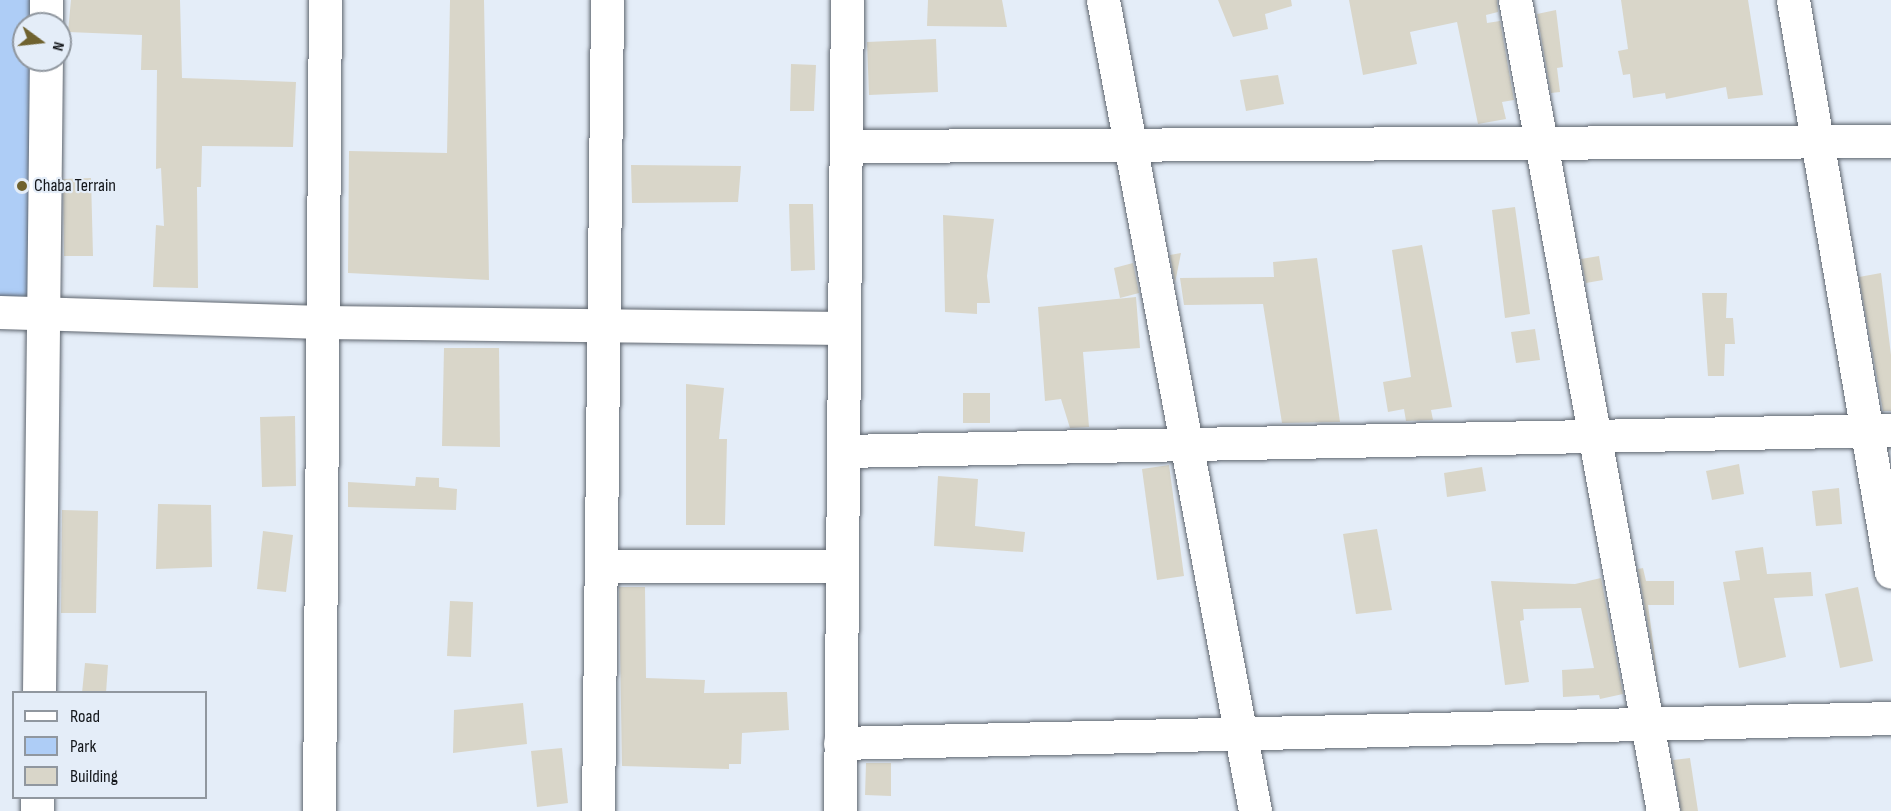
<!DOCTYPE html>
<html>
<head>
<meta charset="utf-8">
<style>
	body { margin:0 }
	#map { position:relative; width:1891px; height:811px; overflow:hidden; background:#e4edf8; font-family:"Sofia Sans Condensed",sans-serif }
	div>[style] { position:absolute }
	.green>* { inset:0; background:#aecdf6 }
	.building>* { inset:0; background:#d9d6c9 }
	.roads { filter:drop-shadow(0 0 2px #5f666f) drop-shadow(0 0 2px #5f666f) }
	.street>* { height:33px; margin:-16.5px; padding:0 16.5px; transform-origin:16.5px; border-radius:16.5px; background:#fff }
	.dots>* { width:16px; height:16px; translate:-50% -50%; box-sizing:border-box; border:3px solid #e4edf8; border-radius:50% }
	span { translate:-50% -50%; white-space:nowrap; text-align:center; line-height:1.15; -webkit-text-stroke:4.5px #e4edf8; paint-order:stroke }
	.poi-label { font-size:18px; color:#13161a }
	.left { translate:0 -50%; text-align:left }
	.legend { position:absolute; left:12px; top:691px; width:195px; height:108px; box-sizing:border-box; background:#e4edf8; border:2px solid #90979f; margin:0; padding:8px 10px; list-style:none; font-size:18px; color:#13161a }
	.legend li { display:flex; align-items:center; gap:12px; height:30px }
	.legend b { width:30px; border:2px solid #90979f }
	.north { position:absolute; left:12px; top:12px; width:60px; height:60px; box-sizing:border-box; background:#e4edf8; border:2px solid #90979f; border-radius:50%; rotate:105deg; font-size:16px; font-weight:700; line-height:24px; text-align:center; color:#13161a }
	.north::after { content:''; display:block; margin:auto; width:21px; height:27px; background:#6f622f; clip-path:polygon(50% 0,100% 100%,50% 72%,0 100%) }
</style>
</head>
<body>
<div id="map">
	<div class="green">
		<i style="clip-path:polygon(0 0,46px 0,46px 24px,24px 24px,24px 60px,46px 60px,44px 312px,0 312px)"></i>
	</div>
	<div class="building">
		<i style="clip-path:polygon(71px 0,180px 0,182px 78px,296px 82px,293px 147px,202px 146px,201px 187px,197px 187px,198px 288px,153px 287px,156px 225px,164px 226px,161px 168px,156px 169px,157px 70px,141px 70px,142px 35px,68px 32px)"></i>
		<i style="clip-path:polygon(450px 0,484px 0,489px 280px,348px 273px,349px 151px,447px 153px)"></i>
		<i style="clip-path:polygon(928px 0,1002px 0,1007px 27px,927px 26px)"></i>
		<i style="clip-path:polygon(1218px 0,1291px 0,1292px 6px,1265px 14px,1268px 29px,1233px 37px)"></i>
		<i style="clip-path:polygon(1349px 0,1497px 0,1498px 12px,1486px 15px,1487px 23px,1500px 21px,1514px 100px,1502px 102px,1506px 119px,1478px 124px,1457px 22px,1410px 32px,1417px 64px,1363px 75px)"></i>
		<i style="clip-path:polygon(1621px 0,1748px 0,1763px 95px,1728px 99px,1726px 87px,1666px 99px,1665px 93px,1633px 98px,1630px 74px,1623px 75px,1618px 51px,1628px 49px)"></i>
		<i style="clip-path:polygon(1556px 10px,1563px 67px,1557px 68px,1560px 92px,1551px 93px,1537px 14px)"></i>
		<i style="clip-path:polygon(936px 39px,938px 92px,869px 95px,867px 42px)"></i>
		<i style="clip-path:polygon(791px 64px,816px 65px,814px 111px,790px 111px)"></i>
		<i style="clip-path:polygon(1278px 75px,1284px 104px,1246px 111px,1240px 80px)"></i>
		<i style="clip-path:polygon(631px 165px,741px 166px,738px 202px,632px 203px)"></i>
		<i style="clip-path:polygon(91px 178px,93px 256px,64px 256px,63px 179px)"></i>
		<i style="clip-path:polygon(789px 204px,813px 204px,815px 270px,791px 271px)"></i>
		<i style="clip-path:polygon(1515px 207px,1530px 314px,1505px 318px,1492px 210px)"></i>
		<i style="clip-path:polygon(943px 215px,994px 219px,987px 276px,990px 303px,977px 303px,977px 314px,945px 312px)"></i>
		<i style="clip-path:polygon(1422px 245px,1452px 407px,1431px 410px,1433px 420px,1406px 421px,1404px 409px,1388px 412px,1383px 382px,1411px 377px,1392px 250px)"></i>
		<i style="clip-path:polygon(1181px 253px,1175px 283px,1170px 255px)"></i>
		<i style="clip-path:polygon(1599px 256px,1603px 280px,1586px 283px,1581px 259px)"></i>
		<i style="clip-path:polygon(1317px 258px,1340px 422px,1282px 423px,1263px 304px,1184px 305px,1180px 278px,1274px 277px,1273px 262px)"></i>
		<i style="clip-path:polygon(1133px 263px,1139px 293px,1120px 298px,1114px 268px)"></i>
		<i style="clip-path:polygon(1881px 273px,1891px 355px,1891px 411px,1883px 411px,1859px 277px)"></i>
		<i style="clip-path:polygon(1702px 293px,1727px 293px,1726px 318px,1733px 318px,1735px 344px,1725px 344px,1724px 376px,1708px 376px)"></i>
		<i style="clip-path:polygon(1136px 297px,1140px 348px,1083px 352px,1089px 427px,1070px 428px,1061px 399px,1045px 401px,1038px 307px)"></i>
		<i style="clip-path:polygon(1535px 329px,1540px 360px,1516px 363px,1511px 332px)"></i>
		<i style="clip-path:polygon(444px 348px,499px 348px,500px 447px,442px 446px)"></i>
		<i style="clip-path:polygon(686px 384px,724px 388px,719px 439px,727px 439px,725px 525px,686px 525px)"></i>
		<i style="clip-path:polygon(963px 393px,990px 393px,990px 423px,963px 423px)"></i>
		<i style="clip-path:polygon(295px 416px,296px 486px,262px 487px,260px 417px)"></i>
		<i style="clip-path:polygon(1739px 464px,1744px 494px,1712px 500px,1706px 471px)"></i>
		<i style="clip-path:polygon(1169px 465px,1184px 576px,1157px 580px,1142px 469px)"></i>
		<i style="clip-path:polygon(1482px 467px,1486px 491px,1447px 497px,1444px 473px)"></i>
		<i style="clip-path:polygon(938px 476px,978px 479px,975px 526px,1025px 532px,1023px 552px,934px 546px)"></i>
		<i style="clip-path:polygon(416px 477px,439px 478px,439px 487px,457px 489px,456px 510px,348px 507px,348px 482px,415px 486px)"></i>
		<i style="clip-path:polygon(1839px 488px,1842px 524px,1816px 526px,1812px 491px)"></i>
		<i style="clip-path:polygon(158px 504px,211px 505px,212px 567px,156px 569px)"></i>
		<i style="clip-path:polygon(62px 510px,98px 511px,96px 613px,61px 613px)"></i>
		<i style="clip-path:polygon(1377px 529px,1392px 610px,1356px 614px,1343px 534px)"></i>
		<i style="clip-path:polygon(263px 531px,293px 535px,286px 592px,257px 589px)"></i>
		<i style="clip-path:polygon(1763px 547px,1767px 574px,1811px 572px,1813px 596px,1774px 598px,1786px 657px,1739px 668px,1723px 582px,1740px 580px,1735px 551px)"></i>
		<i style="clip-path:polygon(1643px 568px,1646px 581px,1674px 581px,1674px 605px,1648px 605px,1659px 686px,1638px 569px)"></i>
		<i style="clip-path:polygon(1601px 578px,1623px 694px,1600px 699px,1599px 695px,1563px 697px,1562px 670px,1594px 668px,1581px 608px,1523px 609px,1524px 620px,1520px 621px,1529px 682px,1505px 685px,1491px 581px,1575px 584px)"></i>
		<i style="clip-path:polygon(619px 587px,645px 587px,646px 678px,705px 680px,704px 693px,787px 692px,789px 730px,742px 733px,741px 764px,729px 764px,729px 769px,622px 766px)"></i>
		<i style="clip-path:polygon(1858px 587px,1873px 661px,1840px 668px,1825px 594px)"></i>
		<i style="clip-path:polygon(450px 601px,473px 602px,471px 657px,447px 656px)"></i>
		<i style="clip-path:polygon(85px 663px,108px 665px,106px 693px,82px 693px)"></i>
		<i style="clip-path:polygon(523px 703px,527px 744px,453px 753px,454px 710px)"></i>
		<i style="clip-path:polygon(562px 748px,568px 803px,537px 807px,531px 751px)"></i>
		<i style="clip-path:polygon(1690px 758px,1698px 811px,1681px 811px,1673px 760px)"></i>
		<i style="clip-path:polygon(866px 763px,891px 763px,891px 796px,865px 795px)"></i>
	</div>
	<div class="roads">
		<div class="street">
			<i style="left:1103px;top:0;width:825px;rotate:79.38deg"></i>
			<i style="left:1515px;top:0;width:824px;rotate:79.66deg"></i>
			<i style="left:1793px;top:0;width:580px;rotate:80.28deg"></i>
			<i style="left:46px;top:24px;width:24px;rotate:-90deg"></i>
			<i style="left:846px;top:146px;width:1045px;rotate:-0.27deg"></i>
			<i style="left:0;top:312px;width:322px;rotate:1.8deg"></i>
			<i style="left:322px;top:322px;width:522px;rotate:0.66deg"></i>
			<i style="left:843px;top:451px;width:1048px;rotate:-1.15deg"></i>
			<i style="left:601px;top:566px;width:241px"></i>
			<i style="left:39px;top:692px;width:632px;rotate:-89.37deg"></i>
			<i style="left:840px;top:743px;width:1051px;rotate:-1.36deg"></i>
			<i style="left:37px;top:811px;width:13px;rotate:-90deg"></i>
			<i style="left:319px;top:811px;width:811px;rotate:-89.58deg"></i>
			<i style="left:598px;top:811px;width:811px;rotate:-89.36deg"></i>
			<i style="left:840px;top:811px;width:811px;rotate:-89.51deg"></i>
		</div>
	</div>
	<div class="dots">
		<i style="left:22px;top:186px;background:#6f622f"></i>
	</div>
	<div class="poi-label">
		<span class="left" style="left:34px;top:186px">Chaba Terrain</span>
	</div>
	<ul class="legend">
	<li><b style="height:8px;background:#fff"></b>Road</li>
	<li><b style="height:16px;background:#aecdf6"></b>Park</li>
	<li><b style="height:16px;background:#d9d6c9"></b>Building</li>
	</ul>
	<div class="north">N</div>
</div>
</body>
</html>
